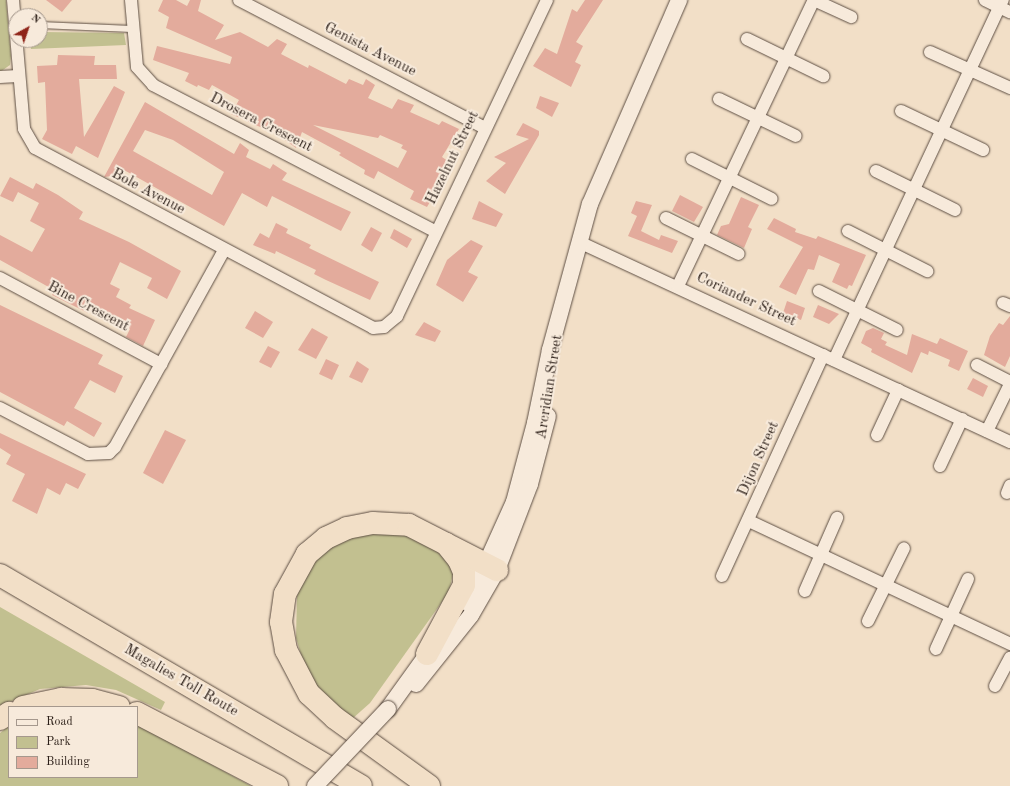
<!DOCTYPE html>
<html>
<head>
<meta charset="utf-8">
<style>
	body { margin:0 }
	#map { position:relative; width:1010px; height:786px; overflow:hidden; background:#f2dfc7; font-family:"Old Standard TT",serif }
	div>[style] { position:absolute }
	.green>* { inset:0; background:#c2c090 }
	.building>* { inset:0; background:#e3ab9c }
	.roads { filter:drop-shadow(0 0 1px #5d4e43) drop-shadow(0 0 1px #5d4e43) }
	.service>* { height:6px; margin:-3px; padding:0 3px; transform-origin:3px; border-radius:3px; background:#f7eadb }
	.minor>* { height:12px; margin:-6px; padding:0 6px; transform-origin:6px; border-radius:6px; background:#f7eadb }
	.tertiary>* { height:16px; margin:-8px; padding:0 8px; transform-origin:8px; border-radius:8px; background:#f7eadb }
	.motorway>* { height:22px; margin:-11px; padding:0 11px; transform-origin:11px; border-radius:11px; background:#f2dfc7 }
	.bridges { filter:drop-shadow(0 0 1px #5d4e43) drop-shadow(0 0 1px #5d4e43) }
	.tertiary-bridge>* { height:16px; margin:-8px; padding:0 8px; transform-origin:8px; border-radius:8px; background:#f7eadb }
	span { translate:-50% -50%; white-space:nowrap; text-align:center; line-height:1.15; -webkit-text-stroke:4px #f7eadb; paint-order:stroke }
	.street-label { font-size:15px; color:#2b1e17 }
	.legend { position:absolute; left:8px; top:706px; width:130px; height:72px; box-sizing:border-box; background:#f7eadb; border:1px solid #a5988d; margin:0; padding:5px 7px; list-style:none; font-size:12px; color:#2b1e17 }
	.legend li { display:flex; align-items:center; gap:8px; height:20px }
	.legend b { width:20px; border:1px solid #a5988d }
	.north { position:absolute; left:8px; top:8px; width:40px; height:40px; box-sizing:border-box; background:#f7eadb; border:1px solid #a5988d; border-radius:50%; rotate:40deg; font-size:11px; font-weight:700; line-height:16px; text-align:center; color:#2b1e17 }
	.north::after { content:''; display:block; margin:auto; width:14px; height:18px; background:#8f2418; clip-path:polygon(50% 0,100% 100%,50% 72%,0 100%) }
</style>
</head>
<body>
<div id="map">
	<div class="green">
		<i style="clip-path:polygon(0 0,6px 0,11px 56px,10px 65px,0 72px)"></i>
		<i style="clip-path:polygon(40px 32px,124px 33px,126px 45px,31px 49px,30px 40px,40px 40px)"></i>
		<i style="clip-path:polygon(398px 533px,422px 540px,445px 557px,453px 574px,449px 592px,370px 703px,352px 719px,317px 688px,304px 665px,296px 638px,297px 596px,301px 582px,315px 560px,335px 544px,359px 534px)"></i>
		<i style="clip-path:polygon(0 607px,165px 702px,161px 710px,116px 690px,86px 685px,40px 689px,0 706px)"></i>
		<i style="clip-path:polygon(137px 724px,251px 786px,0 786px,0 733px,9px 726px,9px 777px,137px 777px)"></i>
	</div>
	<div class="building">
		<i style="clip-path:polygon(46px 0,72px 0,62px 12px)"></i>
		<i style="clip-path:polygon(evenodd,163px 0,176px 0,187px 6px,190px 0,201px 0,198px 11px,224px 25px,215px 40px,240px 32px,268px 47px,277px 39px,287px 44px,281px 54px,308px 68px,309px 65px,346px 84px,349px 79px,363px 85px,366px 79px,375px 85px,368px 98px,392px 109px,398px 99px,414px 105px,410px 112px,439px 125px,442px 121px,459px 129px,442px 157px,452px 164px,427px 207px,410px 199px,414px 191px,378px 171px,374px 179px,364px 174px,365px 170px,339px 155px,341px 153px,302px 132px,296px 148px,278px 135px,231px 114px,239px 100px,212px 85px,209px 90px,198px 85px,197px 87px,185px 81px,189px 73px,153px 60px,157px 46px,230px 64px,232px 57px,166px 28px,169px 17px,158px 11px,163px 0,313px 125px,378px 138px,380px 135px,403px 145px,401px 148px,407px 151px,398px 168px,313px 125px)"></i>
		<i style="clip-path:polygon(585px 0,603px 0,576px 42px,583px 46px,575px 62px,581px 65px,571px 87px,533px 66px,545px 48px,557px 54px,572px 9px,577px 12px)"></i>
		<i style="clip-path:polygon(58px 55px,95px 56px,94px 65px,116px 65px,117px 79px,79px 79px,84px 137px,114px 86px,125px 92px,98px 158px,76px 146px,72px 154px,42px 139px,47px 130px,45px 82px,38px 83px,37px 66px,57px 65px)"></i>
		<i style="clip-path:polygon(540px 96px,559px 103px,552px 117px,536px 108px)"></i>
		<i style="clip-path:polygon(evenodd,145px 102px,234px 154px,240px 143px,249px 150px,246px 157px,270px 169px,273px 164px,287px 173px,282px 180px,351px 212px,341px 231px,272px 196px,267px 207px,242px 193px,224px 226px,124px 170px,121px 175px,104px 177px,145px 102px,145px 130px,173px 140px,224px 172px,212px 195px,133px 151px,145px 130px)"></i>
		<i style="clip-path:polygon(523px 123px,539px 131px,539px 135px,505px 194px,486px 181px,506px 163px,494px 157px,529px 139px,516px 135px)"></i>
		<i style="clip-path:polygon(10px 177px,33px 189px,36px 183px,58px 195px,83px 212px,79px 219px,129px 242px,181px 271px,167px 299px,147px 288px,152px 278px,120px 262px,110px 284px,120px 289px,116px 297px,131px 305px,129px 308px,155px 320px,143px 346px,126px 337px,130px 329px,95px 310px,90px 309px,88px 313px,52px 295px,54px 290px,0 260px,0 235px,32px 252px,45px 229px,30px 221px,39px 203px,18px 192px,13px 202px,0 196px)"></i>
		<i style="clip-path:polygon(680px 195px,703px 207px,694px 222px,672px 211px)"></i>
		<i style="clip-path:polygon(741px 197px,759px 205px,748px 227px,752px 229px,744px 248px,717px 235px,721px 226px,729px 224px)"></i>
		<i style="clip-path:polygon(479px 201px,503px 214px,496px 227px,472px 219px)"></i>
		<i style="clip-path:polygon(636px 201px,652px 205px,641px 231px,659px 240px,661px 235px,678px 241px,672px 253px,628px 236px,637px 216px,631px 213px)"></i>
		<i style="clip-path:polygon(774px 218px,796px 229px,795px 232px,816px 239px,818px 236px,866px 255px,852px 286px,849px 285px,847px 289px,832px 282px,840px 264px,819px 255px,814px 270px,808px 269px,796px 295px,779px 287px,803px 247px,767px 229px)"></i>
		<i style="clip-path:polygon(276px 223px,288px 229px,286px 233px,311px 245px,309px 248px,379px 282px,370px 300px,326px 280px,314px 274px,316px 270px,276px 251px,275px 254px,253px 245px,260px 233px,269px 238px)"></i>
		<i style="clip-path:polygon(371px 227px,382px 233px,372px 252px,361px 245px)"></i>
		<i style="clip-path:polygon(394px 229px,412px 239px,407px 248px,390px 238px)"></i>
		<i style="clip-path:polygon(471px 240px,483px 246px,468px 272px,478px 277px,463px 302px,436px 285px,447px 260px)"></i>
		<i style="clip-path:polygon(787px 301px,805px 308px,801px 320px,783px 313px)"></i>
		<i style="clip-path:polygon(0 305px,103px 355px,98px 364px,123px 376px,115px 393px,90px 380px,74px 408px,102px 423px,94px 437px,67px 421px,64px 426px,0 392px)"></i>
		<i style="clip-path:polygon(818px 305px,839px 314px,829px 324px,813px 317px)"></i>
		<i style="clip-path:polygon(255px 311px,273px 322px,263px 338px,245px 328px)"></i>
		<i style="clip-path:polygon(1010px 316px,1010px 356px,1005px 367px,984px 355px,990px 336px,999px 323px,1003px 325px)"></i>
		<i style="clip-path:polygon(424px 322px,441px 331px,435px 342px,415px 335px)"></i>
		<i style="clip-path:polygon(312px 328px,328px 337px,316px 359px,298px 350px)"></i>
		<i style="clip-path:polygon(873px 328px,884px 333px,881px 339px,887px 342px,885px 345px,907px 355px,912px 334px,937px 344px,940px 338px,968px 351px,959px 371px,948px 366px,950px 360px,929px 351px,928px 355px,921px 352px,912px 373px,871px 352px,872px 349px,861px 343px,866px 331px)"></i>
		<i style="clip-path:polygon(268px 346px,280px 352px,271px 368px,259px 362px)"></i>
		<i style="clip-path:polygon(326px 359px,339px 365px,332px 380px,319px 374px)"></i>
		<i style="clip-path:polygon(357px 361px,369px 369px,362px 383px,349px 377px)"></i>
		<i style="clip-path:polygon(973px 378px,988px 386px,983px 397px,967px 389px)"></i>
		<i style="clip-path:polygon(165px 430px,186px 440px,163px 484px,143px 473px)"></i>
		<i style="clip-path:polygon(0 433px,86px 474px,78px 489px,66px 483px,60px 495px,47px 488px,37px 514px,12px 501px,25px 474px,6px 464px,11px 455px,0 448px)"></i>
	</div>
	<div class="roads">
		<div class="service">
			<i style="left:40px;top:25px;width:92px;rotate:2.5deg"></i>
		</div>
		<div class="minor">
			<i style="left:13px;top:0;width:129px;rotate:85.1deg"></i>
			<i style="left:24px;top:129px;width:22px;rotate:60deg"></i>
			<i style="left:35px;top:148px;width:383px;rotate:28deg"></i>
			<i style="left:373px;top:328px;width:11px;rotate:-5deg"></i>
			<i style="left:384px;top:327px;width:17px;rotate:-40deg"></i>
			<i style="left:397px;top:316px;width:350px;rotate:-64.6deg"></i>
			<i style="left:131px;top:0;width:67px;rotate:84.9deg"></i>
			<i style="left:137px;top:67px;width:24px;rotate:48deg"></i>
			<i style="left:153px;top:85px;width:319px;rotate:27.4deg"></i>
			<i style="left:239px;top:0;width:277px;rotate:27.5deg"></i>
			<i style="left:814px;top:0;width:41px;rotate:24.7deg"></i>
			<i style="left:985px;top:0;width:28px;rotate:26deg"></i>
			<i style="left:747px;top:39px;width:85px;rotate:26deg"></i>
			<i style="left:930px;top:52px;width:88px;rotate:24.2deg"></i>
			<i style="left:0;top:77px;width:18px;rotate:-3deg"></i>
			<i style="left:719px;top:99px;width:85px;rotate:25.7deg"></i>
			<i style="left:901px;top:111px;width:91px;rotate:25.4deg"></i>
			<i style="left:692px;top:159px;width:89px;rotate:26.6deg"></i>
			<i style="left:876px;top:171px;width:88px;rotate:26.3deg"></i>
			<i style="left:666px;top:218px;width:81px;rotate:26.3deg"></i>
			<i style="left:848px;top:231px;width:89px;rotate:26.9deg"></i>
			<i style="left:579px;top:242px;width:475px;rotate:24.9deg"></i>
			<i style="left:0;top:278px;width:183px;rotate:28.1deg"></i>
			<i style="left:678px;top:286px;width:317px;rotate:-64.6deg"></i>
			<i style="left:819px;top:291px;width:87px;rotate:26.6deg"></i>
			<i style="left:1003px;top:303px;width:8px;rotate:23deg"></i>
			<i style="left:834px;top:360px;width:398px;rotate:-64.9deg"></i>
			<i style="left:977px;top:365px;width:37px;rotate:27deg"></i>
			<i style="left:0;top:408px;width:99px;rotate:27.6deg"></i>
			<i style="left:88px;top:454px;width:21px;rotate:-3deg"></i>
			<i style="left:109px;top:453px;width:8px;rotate:-45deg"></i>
			<i style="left:115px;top:447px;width:225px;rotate:-61deg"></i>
			<i style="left:987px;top:431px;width:52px;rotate:-63.9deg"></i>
			<i style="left:877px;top:435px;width:50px;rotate:-65deg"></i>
			<i style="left:940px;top:466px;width:52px;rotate:-64.9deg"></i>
			<i style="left:1007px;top:493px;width:8px;rotate:-67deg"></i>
			<i style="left:749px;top:521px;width:289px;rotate:25.2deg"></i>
			<i style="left:722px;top:576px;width:243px;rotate:-65.4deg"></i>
			<i style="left:805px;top:591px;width:80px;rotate:-66.3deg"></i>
			<i style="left:868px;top:621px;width:81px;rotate:-63.7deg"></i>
			<i style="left:936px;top:649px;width:77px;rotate:-65.4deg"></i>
			<i style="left:995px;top:686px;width:32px;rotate:-62deg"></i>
		</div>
		<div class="tertiary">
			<i style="left:465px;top:602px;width:43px;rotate:-61.1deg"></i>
			<i style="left:486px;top:564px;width:68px;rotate:-65.7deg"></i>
			<i style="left:514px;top:502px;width:82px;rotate:-75.1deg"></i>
			<i style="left:535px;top:423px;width:75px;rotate:-78.4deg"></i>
			<i style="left:550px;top:350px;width:151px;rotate:-74.7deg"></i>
			<i style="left:590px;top:204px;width:223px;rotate:-66.4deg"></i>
			<i style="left:416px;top:684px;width:88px;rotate:-51.4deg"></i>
			<i style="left:471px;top:615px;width:52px;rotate:-60deg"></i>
			<i style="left:497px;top:570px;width:92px;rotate:-69deg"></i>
			<i style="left:530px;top:484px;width:70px;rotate:-75.2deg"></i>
			<i style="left:388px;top:709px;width:79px;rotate:-54.3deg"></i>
		</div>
		<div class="motorway">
			<i style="left:0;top:575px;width:418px;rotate:30.3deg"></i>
			<i style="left:427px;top:654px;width:78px;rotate:-61.8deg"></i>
			<i style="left:464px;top:585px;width:13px;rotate:-90deg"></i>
			<i style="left:464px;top:572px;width:13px;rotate:-113deg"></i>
			<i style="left:459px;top:560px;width:21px;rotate:-129deg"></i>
			<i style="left:23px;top:707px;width:39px;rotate:-12deg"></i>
			<i style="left:61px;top:699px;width:31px;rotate:2deg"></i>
			<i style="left:92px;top:700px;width:28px;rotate:15deg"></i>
			<i style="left:137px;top:713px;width:158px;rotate:27.5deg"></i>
			<i style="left:0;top:719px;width:11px;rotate:-34deg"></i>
			<i style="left:429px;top:786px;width:116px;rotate:-144.1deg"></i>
			<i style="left:335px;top:718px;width:35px;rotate:-137deg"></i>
			<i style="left:309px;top:694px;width:50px;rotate:-117.6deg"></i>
			<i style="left:286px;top:650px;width:28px;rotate:-100deg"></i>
			<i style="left:281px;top:622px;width:28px;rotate:-82deg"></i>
			<i style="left:285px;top:594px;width:46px;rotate:-61.2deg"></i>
			<i style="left:307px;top:554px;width:25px;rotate:-40deg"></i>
			<i style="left:326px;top:538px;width:23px;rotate:-25deg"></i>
			<i style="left:347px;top:528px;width:26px;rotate:-11deg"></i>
			<i style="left:373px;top:523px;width:36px;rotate:3deg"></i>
			<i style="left:409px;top:525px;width:99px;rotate:27.1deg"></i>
		</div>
	</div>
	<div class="bridges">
		<div class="tertiary-bridge">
			<i style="left:315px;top:786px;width:106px;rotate:-46.5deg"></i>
		</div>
	</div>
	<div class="street-label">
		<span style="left:370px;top:50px;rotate:27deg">Genista Avenue</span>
		<span style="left:261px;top:123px;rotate:27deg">Drosera Crescent</span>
		<span style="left:453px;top:158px;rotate:-64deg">Hazelnut Street</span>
		<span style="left:148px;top:192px;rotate:28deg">Bole Avenue</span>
		<span style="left:746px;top:300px;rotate:25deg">Coriander Street</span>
		<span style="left:88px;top:307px;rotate:28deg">Bine Crescent</span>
		<span style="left:550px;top:387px;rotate:-81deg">Arcridian Street</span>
		<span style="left:759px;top:459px;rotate:-66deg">Dijon Street</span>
		<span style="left:181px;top:681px;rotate:30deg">Magalies Toll Route</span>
	</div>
	<ul class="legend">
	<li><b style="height:5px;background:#f7eadb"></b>Road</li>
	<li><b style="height:11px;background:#c2c090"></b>Park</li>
	<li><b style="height:11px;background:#e3ab9c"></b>Building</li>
	</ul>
	<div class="north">N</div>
</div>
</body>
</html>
